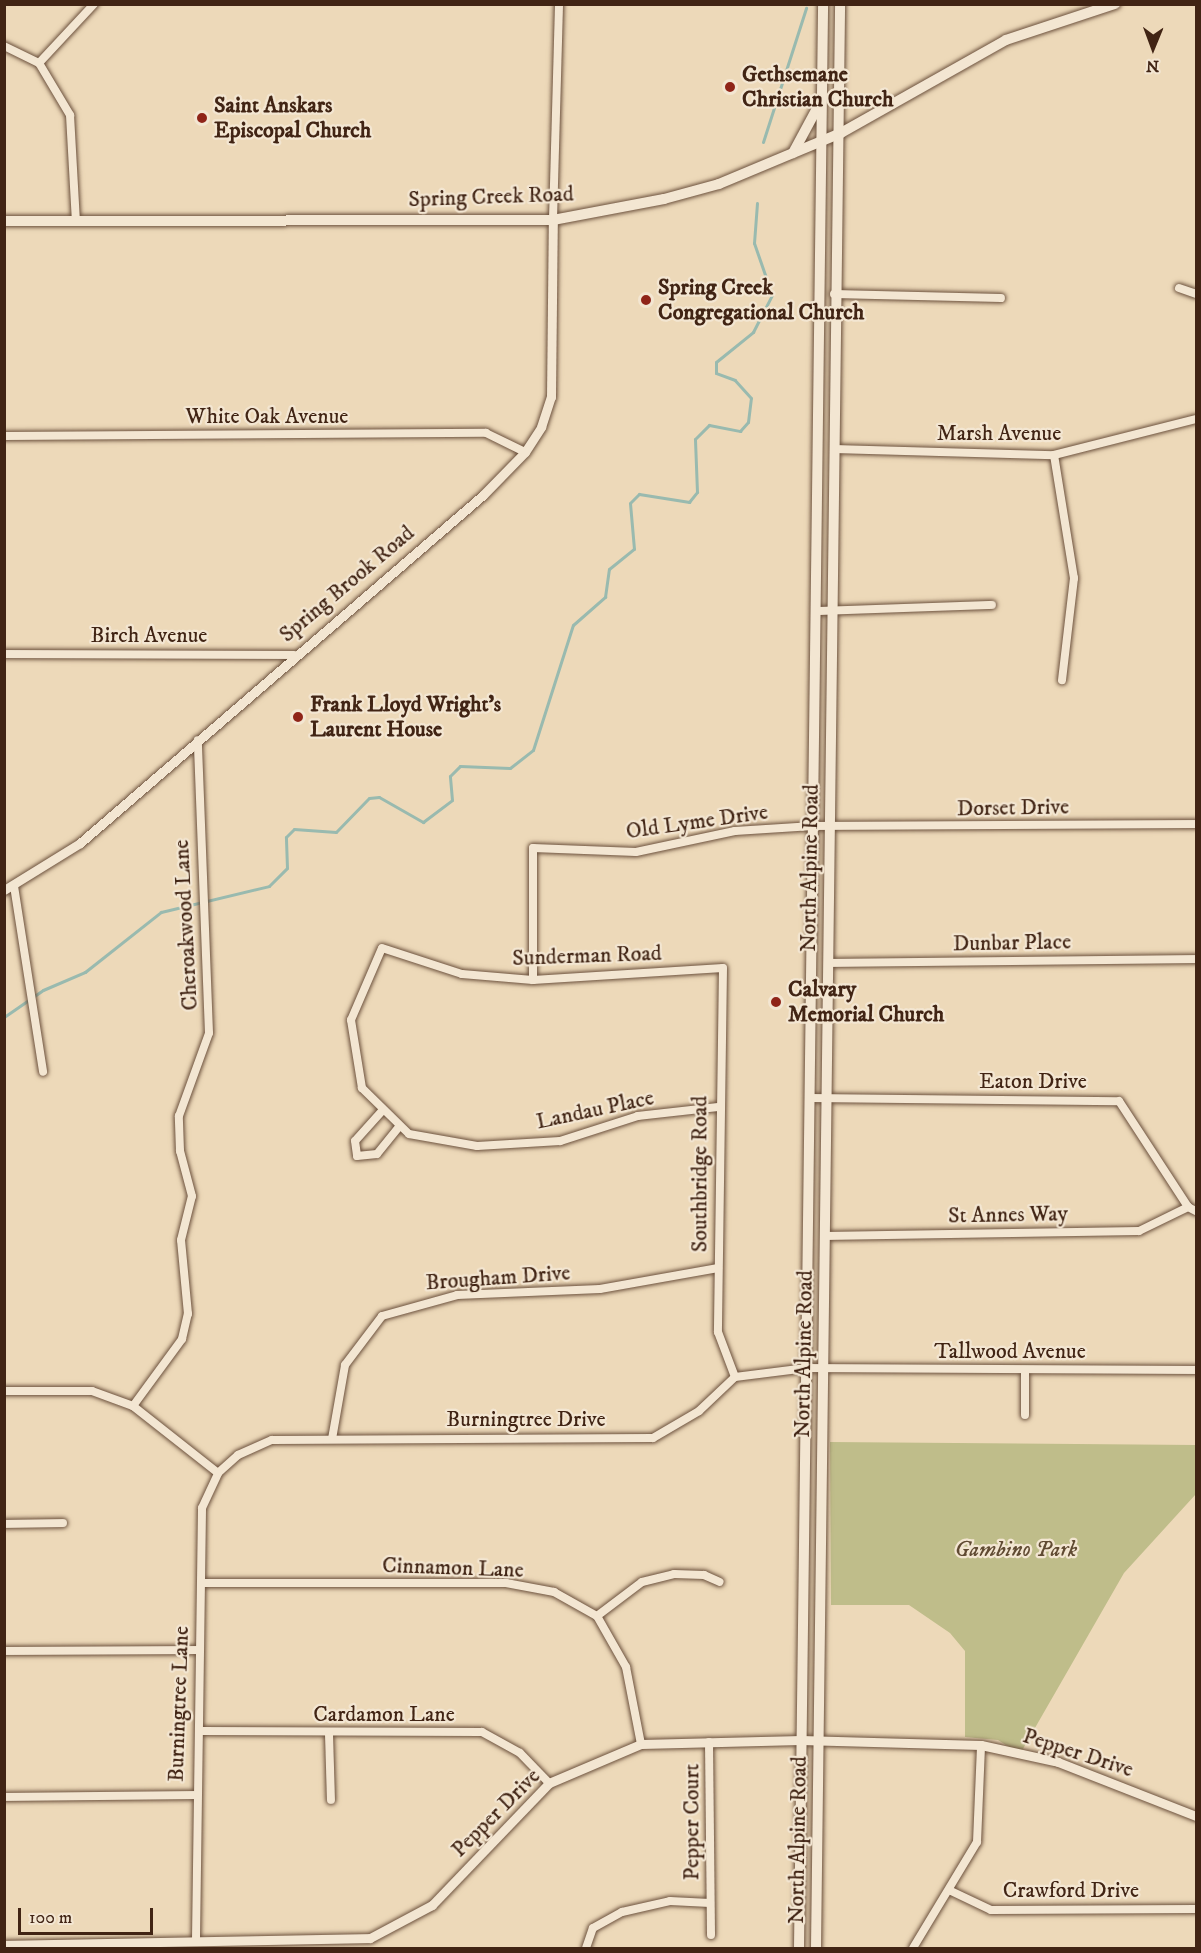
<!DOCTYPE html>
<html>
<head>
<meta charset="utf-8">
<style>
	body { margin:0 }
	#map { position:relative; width:1201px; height:1953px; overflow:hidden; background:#edd9b9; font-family:"IM FELL DW Pica",serif }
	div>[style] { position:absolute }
	.green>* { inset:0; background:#bfbd8a }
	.stream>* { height:3px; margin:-1.5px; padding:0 1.5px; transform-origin:1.5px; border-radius:1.5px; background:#99baaf }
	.roads { filter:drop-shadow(0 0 2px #6c513d) drop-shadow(0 0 2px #6c513d) }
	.minor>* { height:8px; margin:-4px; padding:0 4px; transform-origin:4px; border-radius:4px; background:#f3e6d2 }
	.tertiary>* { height:9px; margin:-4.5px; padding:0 4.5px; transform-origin:4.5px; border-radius:4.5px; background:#f3e6d2 }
	.secondary>* { height:10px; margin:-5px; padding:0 5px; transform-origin:5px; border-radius:5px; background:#f3e6d2 }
	.dots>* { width:16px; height:16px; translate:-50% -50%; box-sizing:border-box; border:3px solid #f3e6d2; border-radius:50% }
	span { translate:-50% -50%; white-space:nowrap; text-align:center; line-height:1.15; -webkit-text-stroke:4.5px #f3e6d2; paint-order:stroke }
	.poi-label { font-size:22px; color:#412414; font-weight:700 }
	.left { translate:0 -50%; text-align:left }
	.street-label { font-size:22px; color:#412414 }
	.park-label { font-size:22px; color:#604a32; font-style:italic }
	.frame { position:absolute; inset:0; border:6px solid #412414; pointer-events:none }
	.north { position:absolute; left:1123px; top:18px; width:60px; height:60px; -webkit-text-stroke:4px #f3e6d2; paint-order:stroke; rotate:181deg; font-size:16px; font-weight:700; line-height:24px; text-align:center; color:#412414 }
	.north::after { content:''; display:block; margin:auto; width:21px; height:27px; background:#412414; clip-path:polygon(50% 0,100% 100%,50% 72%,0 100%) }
	.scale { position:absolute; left:18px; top:1908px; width:135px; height:27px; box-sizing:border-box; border:3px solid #412414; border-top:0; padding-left:8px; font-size:18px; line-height:21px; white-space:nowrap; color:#412414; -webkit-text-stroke:4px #f3e6d2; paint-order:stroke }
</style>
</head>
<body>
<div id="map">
	<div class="green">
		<i style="clip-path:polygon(830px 1442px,1196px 1445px,1196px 1494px,1124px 1573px,1020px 1754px,998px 1740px,965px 1737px,965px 1651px,950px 1633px,909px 1605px,831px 1605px)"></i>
	</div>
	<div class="stream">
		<i style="left:763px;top:142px;width:141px;rotate:-72.2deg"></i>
		<i style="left:4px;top:1017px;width:47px;rotate:-34.7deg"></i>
		<i style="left:43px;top:990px;width:46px;rotate:-23.2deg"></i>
		<i style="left:85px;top:972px;width:97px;rotate:-38.3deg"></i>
		<i style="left:161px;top:912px;width:111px;rotate:-13.5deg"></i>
		<i style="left:269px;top:886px;width:25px;rotate:-45deg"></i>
		<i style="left:287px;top:868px;width:31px;rotate:-92deg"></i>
		<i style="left:286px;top:837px;width:11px;rotate:-45deg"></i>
		<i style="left:294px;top:829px;width:42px;rotate:4.1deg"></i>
		<i style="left:336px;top:832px;width:47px;rotate:-45.9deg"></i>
		<i style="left:369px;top:798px;width:10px;rotate:-6deg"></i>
		<i style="left:379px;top:797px;width:51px;rotate:29.6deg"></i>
		<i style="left:423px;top:822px;width:36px;rotate:-37deg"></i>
		<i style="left:452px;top:800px;width:24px;rotate:-95deg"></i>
		<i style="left:450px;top:776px;width:14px;rotate:-45deg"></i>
		<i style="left:460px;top:766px;width:50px;rotate:2.3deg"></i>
		<i style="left:510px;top:768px;width:29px;rotate:-38deg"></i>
		<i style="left:533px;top:750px;width:131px;rotate:-72.3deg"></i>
		<i style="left:573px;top:625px;width:43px;rotate:-41.2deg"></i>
		<i style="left:605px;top:597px;width:28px;rotate:-82deg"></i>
		<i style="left:609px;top:569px;width:32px;rotate:-39deg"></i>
		<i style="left:634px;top:549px;width:46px;rotate:-95deg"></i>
		<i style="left:630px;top:503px;width:13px;rotate:-45deg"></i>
		<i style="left:639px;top:494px;width:51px;rotate:9.1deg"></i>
		<i style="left:689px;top:502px;width:13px;rotate:-51deg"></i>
		<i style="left:697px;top:492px;width:53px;rotate:-92.2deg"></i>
		<i style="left:695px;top:439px;width:20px;rotate:-45deg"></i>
		<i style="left:709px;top:425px;width:32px;rotate:11deg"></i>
		<i style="left:740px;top:431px;width:12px;rotate:-48deg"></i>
		<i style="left:748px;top:422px;width:24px;rotate:-83deg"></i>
		<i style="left:751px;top:398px;width:24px;rotate:-132deg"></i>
		<i style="left:735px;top:380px;width:20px;rotate:-160deg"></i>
		<i style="left:716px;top:373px;width:11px;rotate:-90deg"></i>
		<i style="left:716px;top:362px;width:48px;rotate:-39deg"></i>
		<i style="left:753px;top:332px;width:42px;rotate:-62.8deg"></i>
		<i style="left:772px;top:295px;width:55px;rotate:-109.1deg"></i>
		<i style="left:754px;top:243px;width:40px;rotate:-85.7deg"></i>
	</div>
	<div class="roads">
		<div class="minor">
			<i style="left:4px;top:46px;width:39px;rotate:26deg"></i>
			<i style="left:39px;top:63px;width:61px;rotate:59.2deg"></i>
			<i style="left:70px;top:115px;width:106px;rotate:86.8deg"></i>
			<i style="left:39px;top:63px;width:81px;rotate:-47deg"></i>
			<i style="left:553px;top:220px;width:216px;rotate:-88.4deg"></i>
			<i style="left:1179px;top:288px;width:18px;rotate:19deg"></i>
			<i style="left:834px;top:294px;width:167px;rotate:1.4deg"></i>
			<i style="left:4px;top:436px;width:482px;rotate:-0.4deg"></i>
			<i style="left:486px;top:433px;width:43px;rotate:26deg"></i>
			<i style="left:834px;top:449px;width:220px;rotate:1.6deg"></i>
			<i style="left:1054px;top:455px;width:146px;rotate:-14.2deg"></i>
			<i style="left:1054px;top:455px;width:125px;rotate:80.8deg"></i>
			<i style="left:1074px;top:578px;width:103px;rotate:96.7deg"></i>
			<i style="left:816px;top:611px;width:176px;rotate:-2deg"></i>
			<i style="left:4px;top:654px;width:290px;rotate:0.2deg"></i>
			<i style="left:14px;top:886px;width:188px;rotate:81.1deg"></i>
			<i style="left:829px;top:963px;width:367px;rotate:-0.6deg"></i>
			<i style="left:533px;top:980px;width:132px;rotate:-90deg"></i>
			<i style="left:533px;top:848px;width:103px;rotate:2.2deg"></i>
			<i style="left:636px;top:852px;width:101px;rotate:-12deg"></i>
			<i style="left:735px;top:831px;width:78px;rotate:-3.7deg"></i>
			<i style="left:813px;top:826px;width:383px;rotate:-0.3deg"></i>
			<i style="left:810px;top:1098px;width:309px;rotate:0.6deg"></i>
			<i style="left:1119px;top:1101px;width:126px;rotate:56.9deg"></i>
			<i style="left:1188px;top:1207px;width:9px;rotate:27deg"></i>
			<i style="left:718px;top:1107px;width:81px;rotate:173.6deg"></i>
			<i style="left:638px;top:1116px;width:82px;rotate:162.2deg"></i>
			<i style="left:560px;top:1141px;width:83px;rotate:176.6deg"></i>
			<i style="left:477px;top:1146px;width:69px;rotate:-170deg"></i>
			<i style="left:409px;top:1134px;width:66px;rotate:-135.6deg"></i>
			<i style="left:362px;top:1088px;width:69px;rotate:-99.2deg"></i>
			<i style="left:351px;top:1020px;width:78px;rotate:-66.7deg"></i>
			<i style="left:382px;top:948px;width:84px;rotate:18deg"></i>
			<i style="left:462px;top:974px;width:71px;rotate:4.8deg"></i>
			<i style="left:533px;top:980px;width:190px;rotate:-3.6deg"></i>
			<i style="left:723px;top:968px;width:364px;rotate:90.8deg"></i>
			<i style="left:718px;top:1332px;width:48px;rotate:69.3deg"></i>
			<i style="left:382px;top:1111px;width:40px;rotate:132deg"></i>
			<i style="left:355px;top:1141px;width:15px;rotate:82deg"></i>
			<i style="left:357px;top:1156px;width:20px;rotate:-6deg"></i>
			<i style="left:377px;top:1154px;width:36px;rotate:-51deg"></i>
			<i style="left:824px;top:1236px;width:315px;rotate:-0.9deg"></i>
			<i style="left:1139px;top:1231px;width:55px;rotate:-26.1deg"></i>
			<i style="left:1025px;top:1371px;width:44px;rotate:90deg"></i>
			<i style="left:4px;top:1391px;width:88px"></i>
			<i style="left:92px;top:1391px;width:44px;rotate:20.1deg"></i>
			<i style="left:133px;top:1406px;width:108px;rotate:38.2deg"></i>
			<i style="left:133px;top:1406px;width:83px;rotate:-53.8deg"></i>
			<i style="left:182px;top:1339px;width:26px;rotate:-77deg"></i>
			<i style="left:188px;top:1314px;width:74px;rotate:-95.4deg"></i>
			<i style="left:181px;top:1240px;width:45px;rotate:-76deg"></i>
			<i style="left:192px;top:1196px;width:47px;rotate:-104.9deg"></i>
			<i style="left:180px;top:1151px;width:35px;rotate:-92deg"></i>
			<i style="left:179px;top:1116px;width:88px;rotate:-70.1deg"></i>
			<i style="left:209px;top:1033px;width:293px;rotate:-92.2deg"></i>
			<i style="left:332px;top:1439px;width:75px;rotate:-80deg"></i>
			<i style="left:345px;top:1365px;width:61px;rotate:-52.9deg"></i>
			<i style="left:382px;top:1316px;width:78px;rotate:-15.6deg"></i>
			<i style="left:457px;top:1295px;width:143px;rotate:-2.4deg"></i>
			<i style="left:600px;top:1289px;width:120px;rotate:-10.1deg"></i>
			<i style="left:4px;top:1524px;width:59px;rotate:-1deg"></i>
			<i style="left:201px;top:1583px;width:305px"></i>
			<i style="left:506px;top:1583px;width:49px;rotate:10.6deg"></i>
			<i style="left:554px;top:1592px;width:49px;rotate:29.2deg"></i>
			<i style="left:597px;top:1616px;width:59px;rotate:60.4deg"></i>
			<i style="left:626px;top:1667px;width:78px;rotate:79deg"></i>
			<i style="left:597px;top:1616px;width:56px;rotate:-37.1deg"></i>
			<i style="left:642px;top:1582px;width:33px;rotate:-14deg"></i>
			<i style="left:674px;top:1574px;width:30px;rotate:2deg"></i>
			<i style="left:704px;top:1575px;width:17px;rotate:24deg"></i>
			<i style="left:4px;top:1651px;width:195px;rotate:-0.3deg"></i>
			<i style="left:201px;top:1731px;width:281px;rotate:0.2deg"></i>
			<i style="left:482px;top:1732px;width:43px;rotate:28.9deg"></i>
			<i style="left:520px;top:1753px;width:42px;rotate:46deg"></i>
			<i style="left:329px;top:1734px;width:66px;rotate:88.3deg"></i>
			<i style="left:709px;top:1742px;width:193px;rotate:89.4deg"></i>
			<i style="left:4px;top:1797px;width:190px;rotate:-0.6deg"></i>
			<i style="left:951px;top:1891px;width:44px;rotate:25.4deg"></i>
			<i style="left:991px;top:1910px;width:205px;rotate:-0.3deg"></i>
			<i style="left:196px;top:1939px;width:431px;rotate:-89.2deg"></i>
			<i style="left:202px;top:1508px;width:38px;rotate:-65deg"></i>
			<i style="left:218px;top:1473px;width:27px;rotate:-42deg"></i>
			<i style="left:238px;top:1455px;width:37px;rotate:-24deg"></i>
			<i style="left:272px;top:1440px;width:381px;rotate:-0.3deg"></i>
			<i style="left:653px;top:1438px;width:53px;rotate:-30.4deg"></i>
			<i style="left:699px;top:1411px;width:50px;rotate:-43.4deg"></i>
			<i style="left:735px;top:1377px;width:72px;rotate:-7.2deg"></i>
			<i style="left:806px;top:1368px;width:390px;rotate:0.3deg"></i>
			<i style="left:586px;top:1948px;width:21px;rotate:-71deg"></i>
			<i style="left:593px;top:1928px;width:33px;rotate:-29deg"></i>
			<i style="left:622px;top:1912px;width:49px;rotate:-12.9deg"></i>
			<i style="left:670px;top:1901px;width:40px;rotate:2.9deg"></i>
			<i style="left:913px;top:1948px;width:124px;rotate:-58.9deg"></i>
			<i style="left:977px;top:1842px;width:97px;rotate:-87.6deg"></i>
		</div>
		<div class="tertiary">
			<i style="left:4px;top:890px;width:89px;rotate:-31.7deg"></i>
			<i style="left:80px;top:843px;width:532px;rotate:-40.81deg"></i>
			<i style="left:483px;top:495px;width:60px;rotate:-45.7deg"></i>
			<i style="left:525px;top:452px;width:30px;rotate:-57deg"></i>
			<i style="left:541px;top:427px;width:32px;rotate:-72deg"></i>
			<i style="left:551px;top:397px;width:177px;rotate:-89.4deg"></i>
			<i style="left:4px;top:1945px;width:366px;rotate:-1.1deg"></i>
			<i style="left:370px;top:1938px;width:70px;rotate:-28deg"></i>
			<i style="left:432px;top:1905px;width:169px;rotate:-46.2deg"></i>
			<i style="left:549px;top:1783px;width:100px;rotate:-23deg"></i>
			<i style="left:641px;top:1744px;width:160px;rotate:-1.4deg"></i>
			<i style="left:801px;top:1740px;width:180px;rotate:1.6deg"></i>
			<i style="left:981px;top:1745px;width:79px;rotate:12.4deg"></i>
			<i style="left:1058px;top:1762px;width:148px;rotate:21.4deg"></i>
		</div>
		<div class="secondary">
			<i style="left:793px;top:153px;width:59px;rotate:-61.7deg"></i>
			<i style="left:4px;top:221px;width:549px;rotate:-0.1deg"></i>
			<i style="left:553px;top:220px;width:113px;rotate:-10.7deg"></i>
			<i style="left:664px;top:199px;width:57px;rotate:-15.3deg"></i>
			<i style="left:719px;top:184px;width:132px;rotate:-22.7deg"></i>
			<i style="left:841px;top:133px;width:189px;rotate:-29.4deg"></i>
			<i style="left:1006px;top:40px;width:115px;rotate:-18.3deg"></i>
			<i style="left:799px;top:1948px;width:1944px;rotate:-89.29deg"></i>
			<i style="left:816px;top:1948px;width:1944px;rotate:-89.29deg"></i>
		</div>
	</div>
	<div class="dots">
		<i style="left:730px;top:87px;background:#8f2418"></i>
		<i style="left:202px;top:118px;background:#8f2418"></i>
		<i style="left:646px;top:300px;background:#8f2418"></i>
		<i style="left:298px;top:717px;background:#8f2418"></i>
		<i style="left:776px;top:1002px;background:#8f2418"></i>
	</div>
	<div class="poi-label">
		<span class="left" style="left:742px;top:87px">Gethsemane<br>Christian Church</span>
		<span class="left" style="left:214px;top:118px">Saint Anskars<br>Episcopal Church</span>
		<span class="left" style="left:658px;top:300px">Spring Creek<br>Congregational Church</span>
		<span class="left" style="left:310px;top:717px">Frank Lloyd Wright's<br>Laurent House</span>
		<span class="left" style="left:788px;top:1002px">Calvary<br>Memorial Church</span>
	</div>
	<div class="street-label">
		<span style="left:491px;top:197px;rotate:-2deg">Spring Creek Road</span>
		<span style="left:267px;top:417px">White Oak Avenue</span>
		<span style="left:999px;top:434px">Marsh Avenue</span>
		<span style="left:347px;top:584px;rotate:-40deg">Spring Brook Road</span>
		<span style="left:149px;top:636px">Birch Avenue</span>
		<span style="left:1013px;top:808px;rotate:-1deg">Dorset Drive</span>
		<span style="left:697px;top:822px;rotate:-8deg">Old Lyme Drive</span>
		<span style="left:810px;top:868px;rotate:-89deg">North Alpine Road</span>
		<span style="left:186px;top:925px;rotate:-93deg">Cheroakwood Lane</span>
		<span style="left:1012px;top:943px;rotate:-1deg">Dunbar Place</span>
		<span style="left:587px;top:956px;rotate:-2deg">Sunderman Road</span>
		<span style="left:1033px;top:1082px">Eaton Drive</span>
		<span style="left:595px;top:1110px;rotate:-12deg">Landau Place</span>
		<span style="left:700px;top:1174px;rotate:-90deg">Southbridge Road</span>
		<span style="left:1008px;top:1215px;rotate:-1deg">St Annes Way</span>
		<span style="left:498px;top:1278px;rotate:-4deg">Brougham Drive</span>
		<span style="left:1010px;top:1352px">Tallwood Avenue</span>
		<span style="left:804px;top:1354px;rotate:-89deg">North Alpine Road</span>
		<span style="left:526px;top:1420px">Burningtree Drive</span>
		<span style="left:453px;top:1568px;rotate:2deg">Cinnamon Lane</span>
		<span style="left:179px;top:1704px;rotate:-88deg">Burningtree Lane</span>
		<span style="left:384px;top:1715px">Cardamon Lane</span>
		<span style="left:1078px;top:1753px;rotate:18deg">Pepper Drive</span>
		<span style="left:496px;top:1813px;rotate:-45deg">Pepper Drive</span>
		<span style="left:692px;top:1822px;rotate:-90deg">Pepper Court</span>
		<span style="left:798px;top:1840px;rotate:-89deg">North Alpine Road</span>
		<span style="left:1071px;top:1891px">Crawford Drive</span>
	</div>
	<div class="park-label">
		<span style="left:1016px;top:1550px">Gambino Park</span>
	</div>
	<div class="frame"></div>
	<div class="north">N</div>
	<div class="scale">100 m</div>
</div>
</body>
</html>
